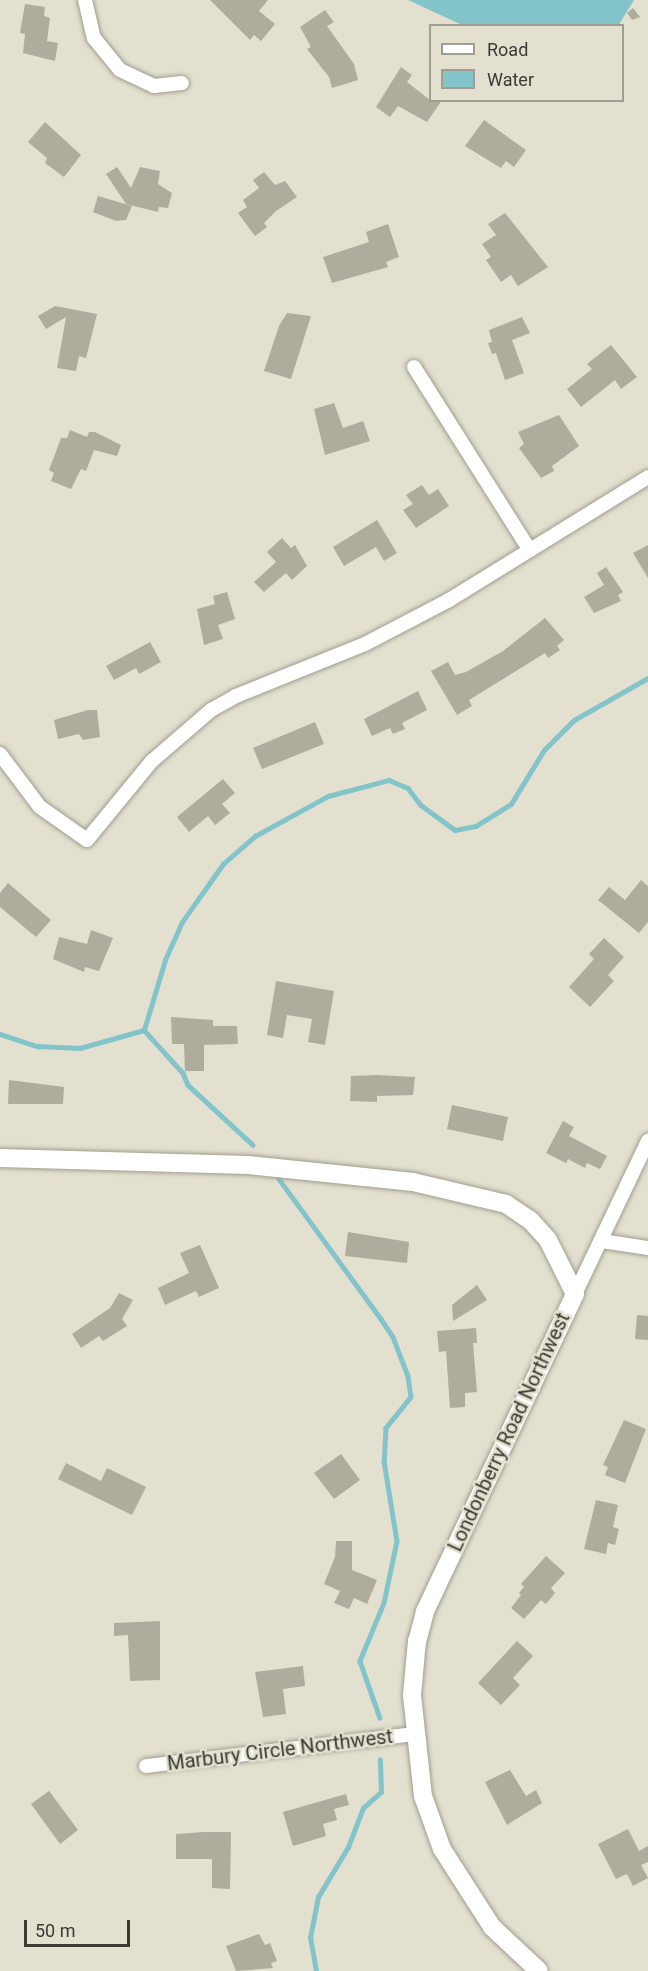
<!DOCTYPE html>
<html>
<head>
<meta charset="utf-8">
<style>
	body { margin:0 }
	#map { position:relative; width:648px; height:1971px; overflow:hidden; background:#e3e0d0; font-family:Roboto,sans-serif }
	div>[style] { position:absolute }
	.water>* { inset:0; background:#83c4ca }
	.stream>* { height:4.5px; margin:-2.25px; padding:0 2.25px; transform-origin:2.25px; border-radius:2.25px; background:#83c4ca }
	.building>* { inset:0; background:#afac9d }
	.roads { filter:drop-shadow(0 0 2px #a19e8f) drop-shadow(0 0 2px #a19e8f) }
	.street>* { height:14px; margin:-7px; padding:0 7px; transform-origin:7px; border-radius:7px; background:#fff }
	.secondary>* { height:18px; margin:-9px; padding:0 9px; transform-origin:9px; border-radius:9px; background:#fff }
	span { translate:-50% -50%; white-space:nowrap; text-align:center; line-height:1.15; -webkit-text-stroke:5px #e3e0d0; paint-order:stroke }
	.street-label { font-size:20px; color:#3b3a34 }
	.legend { position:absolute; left:429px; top:24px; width:195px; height:78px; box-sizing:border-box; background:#e3e0d0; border:2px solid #a09e92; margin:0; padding:8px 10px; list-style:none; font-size:18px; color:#3b3a34 }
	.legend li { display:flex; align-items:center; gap:12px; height:30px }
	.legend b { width:30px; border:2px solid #a09e92 }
	.scale { position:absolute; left:24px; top:1920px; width:106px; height:27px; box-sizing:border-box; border:3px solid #3b3a34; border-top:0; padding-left:8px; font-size:18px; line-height:21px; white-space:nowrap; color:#3b3a34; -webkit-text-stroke:4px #e3e0d0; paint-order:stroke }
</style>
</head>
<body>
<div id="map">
	<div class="water">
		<i style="clip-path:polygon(408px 0,634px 0,618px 26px,462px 25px)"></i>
	</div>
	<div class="stream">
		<i style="left:144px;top:1030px;width:58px;rotate:47.8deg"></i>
		<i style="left:183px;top:1073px;width:13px;rotate:67deg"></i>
		<i style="left:188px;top:1085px;width:88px;rotate:42.7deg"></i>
		<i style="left:0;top:1034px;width:40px;rotate:18deg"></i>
		<i style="left:38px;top:1046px;width:42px;rotate:2.7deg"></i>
		<i style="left:80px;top:1048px;width:66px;rotate:-15.7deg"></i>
		<i style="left:144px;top:1030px;width:73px;rotate:-73.3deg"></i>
		<i style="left:165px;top:960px;width:42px;rotate:-65.9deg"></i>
		<i style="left:182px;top:922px;width:71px;rotate:-54.7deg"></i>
		<i style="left:223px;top:864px;width:43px;rotate:-41.2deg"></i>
		<i style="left:255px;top:836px;width:83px;rotate:-28.7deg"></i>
		<i style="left:328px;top:796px;width:63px;rotate:-14.7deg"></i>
		<i style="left:389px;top:780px;width:21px;rotate:23deg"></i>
		<i style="left:408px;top:788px;width:21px;rotate:53deg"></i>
		<i style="left:421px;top:805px;width:42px;rotate:36.3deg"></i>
		<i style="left:455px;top:830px;width:21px;rotate:-11deg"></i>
		<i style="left:476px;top:826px;width:41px;rotate:-32.2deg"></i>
		<i style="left:511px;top:804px;width:63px;rotate:-58.6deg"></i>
		<i style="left:544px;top:750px;width:42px;rotate:-45deg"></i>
		<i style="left:574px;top:720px;width:85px;rotate:-29.6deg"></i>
		<i style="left:279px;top:1179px;width:173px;rotate:53.9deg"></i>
		<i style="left:381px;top:1319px;width:22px;rotate:56deg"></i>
		<i style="left:393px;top:1337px;width:42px;rotate:69deg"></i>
		<i style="left:408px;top:1376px;width:21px;rotate:82deg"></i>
		<i style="left:411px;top:1397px;width:40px;rotate:129deg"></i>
		<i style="left:386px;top:1428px;width:33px;rotate:93deg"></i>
		<i style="left:384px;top:1461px;width:81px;rotate:80.8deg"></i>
		<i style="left:397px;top:1541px;width:63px;rotate:101.8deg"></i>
		<i style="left:384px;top:1603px;width:63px;rotate:112.5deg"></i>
		<i style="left:360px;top:1661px;width:60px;rotate:70.7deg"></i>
		<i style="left:316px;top:1971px;width:34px;rotate:-100deg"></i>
		<i style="left:310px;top:1938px;width:42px;rotate:-79deg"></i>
		<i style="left:318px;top:1897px;width:58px;rotate:-59deg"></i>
		<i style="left:348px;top:1847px;width:42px;rotate:-69deg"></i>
		<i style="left:363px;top:1808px;width:24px;rotate:-42deg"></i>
		<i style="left:381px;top:1792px;width:32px;rotate:-92deg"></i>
	</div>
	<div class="building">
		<i style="clip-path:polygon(210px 0,268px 0,259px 11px,275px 24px,261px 41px,254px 35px,250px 40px)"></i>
		<i style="clip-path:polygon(25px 4px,45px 7px,44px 16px,50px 18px,47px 41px,58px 43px,55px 61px,23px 53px,25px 34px,20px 33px)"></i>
		<i style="clip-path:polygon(633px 8px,640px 17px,632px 20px,627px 13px)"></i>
		<i style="clip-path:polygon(325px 10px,334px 22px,327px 26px,354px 64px,358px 80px,332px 88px,329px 77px,307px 49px,311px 47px,300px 27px)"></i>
		<i style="clip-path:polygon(401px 67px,412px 75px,407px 82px,430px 100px,442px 100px,427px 122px,398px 106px,390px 117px,376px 107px)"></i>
		<i style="clip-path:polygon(484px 120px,526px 150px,514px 167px,506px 161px,501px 168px,465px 146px)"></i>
		<i style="clip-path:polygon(45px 122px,81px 155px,64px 177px,45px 163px,47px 158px,28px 142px)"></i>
		<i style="clip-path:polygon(117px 167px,131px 188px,140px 167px,160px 171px,158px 184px,172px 193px,168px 208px,159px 207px,158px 212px,126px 204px,106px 174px)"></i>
		<i style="clip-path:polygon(264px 172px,275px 185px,285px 181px,297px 197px,276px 211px,264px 223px,267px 227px,255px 236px,238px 213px,247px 207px,243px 200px,259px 188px,253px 180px)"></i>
		<i style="clip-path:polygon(98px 196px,132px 206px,126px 220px,116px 221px,93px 212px)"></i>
		<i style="clip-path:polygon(505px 213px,548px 267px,518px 286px,511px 275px,501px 282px,486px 260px,491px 257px,482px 244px,496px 235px,488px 224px)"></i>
		<i style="clip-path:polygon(388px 224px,399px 257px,386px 262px,388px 267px,332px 283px,323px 257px,369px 242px,366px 232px)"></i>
		<i style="clip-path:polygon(55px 306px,97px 314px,86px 358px,79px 356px,76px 371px,57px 368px,66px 317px,46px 329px,38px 316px)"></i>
		<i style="clip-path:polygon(287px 313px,311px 316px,291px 379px,264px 371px,279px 326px)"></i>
		<i style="clip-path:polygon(522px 317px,530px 333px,512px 340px,524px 373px,505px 380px,496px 353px,492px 354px,488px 343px,492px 342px,489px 330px)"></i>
		<i style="clip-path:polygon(611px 345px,637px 377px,621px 389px,615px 380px,581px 407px,567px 389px,592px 369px,587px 364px)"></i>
		<i style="clip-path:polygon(334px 403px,343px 428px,363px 421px,370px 441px,325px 455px,314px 409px)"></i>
		<i style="clip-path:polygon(559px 415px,579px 446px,552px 466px,554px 471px,541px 478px,519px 448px,524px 444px,518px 432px)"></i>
		<i style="clip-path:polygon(70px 430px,87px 437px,89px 432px,95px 432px,121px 445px,117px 456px,94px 450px,86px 471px,81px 469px,71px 489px,51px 481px,54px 473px,49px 470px,61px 438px,67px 438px)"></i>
		<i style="clip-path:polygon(422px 485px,429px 495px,438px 489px,449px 506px,416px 528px,403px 510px,413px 504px,406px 495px)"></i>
		<i style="clip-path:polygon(377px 520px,397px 553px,384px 561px,376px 547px,344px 566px,333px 547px)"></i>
		<i style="clip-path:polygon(282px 538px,291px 548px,295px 545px,307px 566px,292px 580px,286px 573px,264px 592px,254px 582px,276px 562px,267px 552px)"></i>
		<i style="clip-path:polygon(648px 545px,648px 578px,633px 553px)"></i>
		<i style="clip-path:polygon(606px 567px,623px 592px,618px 595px,621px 601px,594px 613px,584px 597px,604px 585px,597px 573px)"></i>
		<i style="clip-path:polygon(227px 592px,235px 619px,218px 625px,223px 639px,204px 645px,197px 609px,215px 604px,213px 596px)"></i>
		<i style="clip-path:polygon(545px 618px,564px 640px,557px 646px,560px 650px,548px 658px,545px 653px,469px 700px,472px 706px,457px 715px,431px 671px,448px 662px,455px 675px,466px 672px,503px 651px)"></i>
		<i style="clip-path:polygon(150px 642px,161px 662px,139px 674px,136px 668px,114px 680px,106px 666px)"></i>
		<i style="clip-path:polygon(418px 691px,427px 710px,402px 723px,405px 729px,393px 734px,390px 728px,372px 736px,364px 719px)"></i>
		<i style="clip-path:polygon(88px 710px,97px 710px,100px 737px,83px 740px,79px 734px,58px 739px,54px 720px)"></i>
		<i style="clip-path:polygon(315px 722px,324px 744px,262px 769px,253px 748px)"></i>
		<i style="clip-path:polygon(223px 779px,235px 793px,222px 804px,230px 813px,215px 825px,208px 816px,189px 832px,177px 817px)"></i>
		<i style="clip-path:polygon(641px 880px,648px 886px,648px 922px,639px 933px,598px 900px,609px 887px,625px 900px)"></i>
		<i style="clip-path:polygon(8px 883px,51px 920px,36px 937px,0 907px,0 893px)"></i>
		<i style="clip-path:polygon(91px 930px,113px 938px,99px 971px,85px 967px,84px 972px,53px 959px,59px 937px,87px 944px)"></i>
		<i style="clip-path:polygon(604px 938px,624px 957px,608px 975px,614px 981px,590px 1007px,569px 987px,594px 959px,589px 954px)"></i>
		<i style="clip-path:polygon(276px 981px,334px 991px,325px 1045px,308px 1042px,312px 1019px,287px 1015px,283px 1038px,267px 1035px)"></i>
		<i style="clip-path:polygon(171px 1017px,213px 1020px,213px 1026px,237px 1026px,238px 1044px,204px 1045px,204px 1071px,185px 1071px,184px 1044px,172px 1044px)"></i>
		<i style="clip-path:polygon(377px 1075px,415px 1077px,413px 1095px,377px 1096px,377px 1102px,350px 1101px,351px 1076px)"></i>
		<i style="clip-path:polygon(9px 1080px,64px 1087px,63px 1104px,8px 1104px)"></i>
		<i style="clip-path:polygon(452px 1105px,508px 1117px,503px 1141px,447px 1129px)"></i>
		<i style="clip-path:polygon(563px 1121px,574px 1127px,569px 1136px,607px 1156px,600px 1169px,587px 1163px,585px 1168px,568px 1159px,566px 1163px,546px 1153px)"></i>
		<i style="clip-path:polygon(348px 1232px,409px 1242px,407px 1263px,345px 1256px)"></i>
		<i style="clip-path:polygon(200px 1245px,219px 1288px,199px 1297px,196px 1291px,165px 1305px,158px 1288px,189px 1273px,180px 1253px)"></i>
		<i style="clip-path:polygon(477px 1285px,487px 1300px,453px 1321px,452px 1305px)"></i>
		<i style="clip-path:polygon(119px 1293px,133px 1300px,122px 1319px,127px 1326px,103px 1341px,99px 1336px,81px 1348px,72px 1334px,110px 1308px)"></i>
		<i style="clip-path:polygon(637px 1315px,648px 1316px,648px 1340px,635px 1339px)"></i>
		<i style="clip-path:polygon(476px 1328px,477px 1343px,473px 1343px,477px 1392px,465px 1393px,465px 1407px,450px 1408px,446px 1351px,439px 1352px,437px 1331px)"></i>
		<i style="clip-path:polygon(624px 1420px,646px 1429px,625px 1483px,605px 1475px,608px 1467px,603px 1465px)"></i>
		<i style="clip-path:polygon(341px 1454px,360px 1480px,334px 1499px,314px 1473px)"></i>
		<i style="clip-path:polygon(66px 1463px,101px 1481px,107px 1468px,146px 1487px,132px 1515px,58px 1479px)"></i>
		<i style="clip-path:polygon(596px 1500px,618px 1505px,613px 1527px,619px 1529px,615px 1545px,608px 1543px,606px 1554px,584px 1549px)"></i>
		<i style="clip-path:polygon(336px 1541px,352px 1541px,352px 1570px,377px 1580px,367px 1604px,354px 1598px,349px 1609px,334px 1603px,340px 1591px,324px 1584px,335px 1557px)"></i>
		<i style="clip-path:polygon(546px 1556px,565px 1573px,551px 1588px,555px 1593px,546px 1604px,541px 1600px,524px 1619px,511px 1608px,521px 1595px,519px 1593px,524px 1587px,521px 1584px)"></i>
		<i style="clip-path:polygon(160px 1621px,160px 1680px,130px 1681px,128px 1635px,114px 1636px,114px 1623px)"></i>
		<i style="clip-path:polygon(517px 1641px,533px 1656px,513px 1678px,520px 1685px,501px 1705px,478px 1683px)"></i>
		<i style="clip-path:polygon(303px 1666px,305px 1686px,283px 1689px,286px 1714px,263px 1717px,255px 1672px)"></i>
		<i style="clip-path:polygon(510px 1770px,526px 1796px,536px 1790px,542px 1803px,507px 1825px,485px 1782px)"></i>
		<i style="clip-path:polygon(49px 1791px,78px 1830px,60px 1844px,31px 1804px)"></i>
		<i style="clip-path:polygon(346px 1794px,349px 1805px,334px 1809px,337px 1820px,323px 1824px,326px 1836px,293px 1846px,283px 1812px)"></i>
		<i style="clip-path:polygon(628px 1829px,639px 1851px,648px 1846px,648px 1862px,641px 1865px,648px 1878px,633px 1886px,627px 1874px,616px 1879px,598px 1844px)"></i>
		<i style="clip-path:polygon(204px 1832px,231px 1832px,230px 1889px,212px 1888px,212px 1859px,176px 1859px,176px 1834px)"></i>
		<i style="clip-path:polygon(259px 1934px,265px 1945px,270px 1943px,277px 1961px,271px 1963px,273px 1968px,236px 1971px,226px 1946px)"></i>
	</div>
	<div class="roads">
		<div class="street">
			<i style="left:85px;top:0;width:39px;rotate:77deg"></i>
			<i style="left:94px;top:38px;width:41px;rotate:50.9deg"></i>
			<i style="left:120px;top:70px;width:38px;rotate:25deg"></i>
			<i style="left:154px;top:86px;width:28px;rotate:-6deg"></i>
			<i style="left:414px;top:367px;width:215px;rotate:57.7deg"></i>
			<i style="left:0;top:754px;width:66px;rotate:53deg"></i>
			<i style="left:40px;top:807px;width:57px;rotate:35.1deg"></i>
			<i style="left:87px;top:840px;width:102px;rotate:-50.6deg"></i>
			<i style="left:152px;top:761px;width:78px;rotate:-40.8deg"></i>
			<i style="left:211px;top:710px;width:29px;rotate:-29deg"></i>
			<i style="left:236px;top:696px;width:139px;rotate:-22deg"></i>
			<i style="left:365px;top:644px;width:95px;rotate:-27.6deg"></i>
			<i style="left:449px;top:600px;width:234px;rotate:-31.7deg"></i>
			<i style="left:602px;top:1241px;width:47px;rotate:8.7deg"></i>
			<i style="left:575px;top:1294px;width:170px;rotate:-64.5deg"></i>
			<i style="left:146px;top:1766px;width:270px;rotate:-6.8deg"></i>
		</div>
		<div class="secondary">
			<i style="left:0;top:1158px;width:248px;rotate:1.6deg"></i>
			<i style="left:248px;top:1165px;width:166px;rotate:5.9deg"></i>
			<i style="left:413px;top:1182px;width:96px;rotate:13.3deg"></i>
			<i style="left:506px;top:1204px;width:30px;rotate:34deg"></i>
			<i style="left:531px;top:1221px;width:25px;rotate:48deg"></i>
			<i style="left:548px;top:1240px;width:60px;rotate:63.4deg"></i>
			<i style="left:575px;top:1294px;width:352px;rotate:115.3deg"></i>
			<i style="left:425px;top:1612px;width:30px;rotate:105deg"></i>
			<i style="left:417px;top:1641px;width:54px;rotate:95.3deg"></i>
			<i style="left:412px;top:1695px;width:102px;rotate:83.8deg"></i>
			<i style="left:423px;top:1796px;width:56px;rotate:70.3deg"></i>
			<i style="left:442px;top:1849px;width:93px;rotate:57.3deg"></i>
			<i style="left:492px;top:1927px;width:64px;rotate:43.1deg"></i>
		</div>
	</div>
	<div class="street-label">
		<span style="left:509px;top:1432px;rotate:-65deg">Londonberry Road Northwest</span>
		<span style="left:280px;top:1750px;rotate:-7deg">Marbury Circle Northwest</span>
	</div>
	<ul class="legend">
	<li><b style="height:8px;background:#fff"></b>Road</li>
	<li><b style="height:16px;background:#83c4ca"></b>Water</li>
	</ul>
	<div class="scale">50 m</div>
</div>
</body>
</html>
